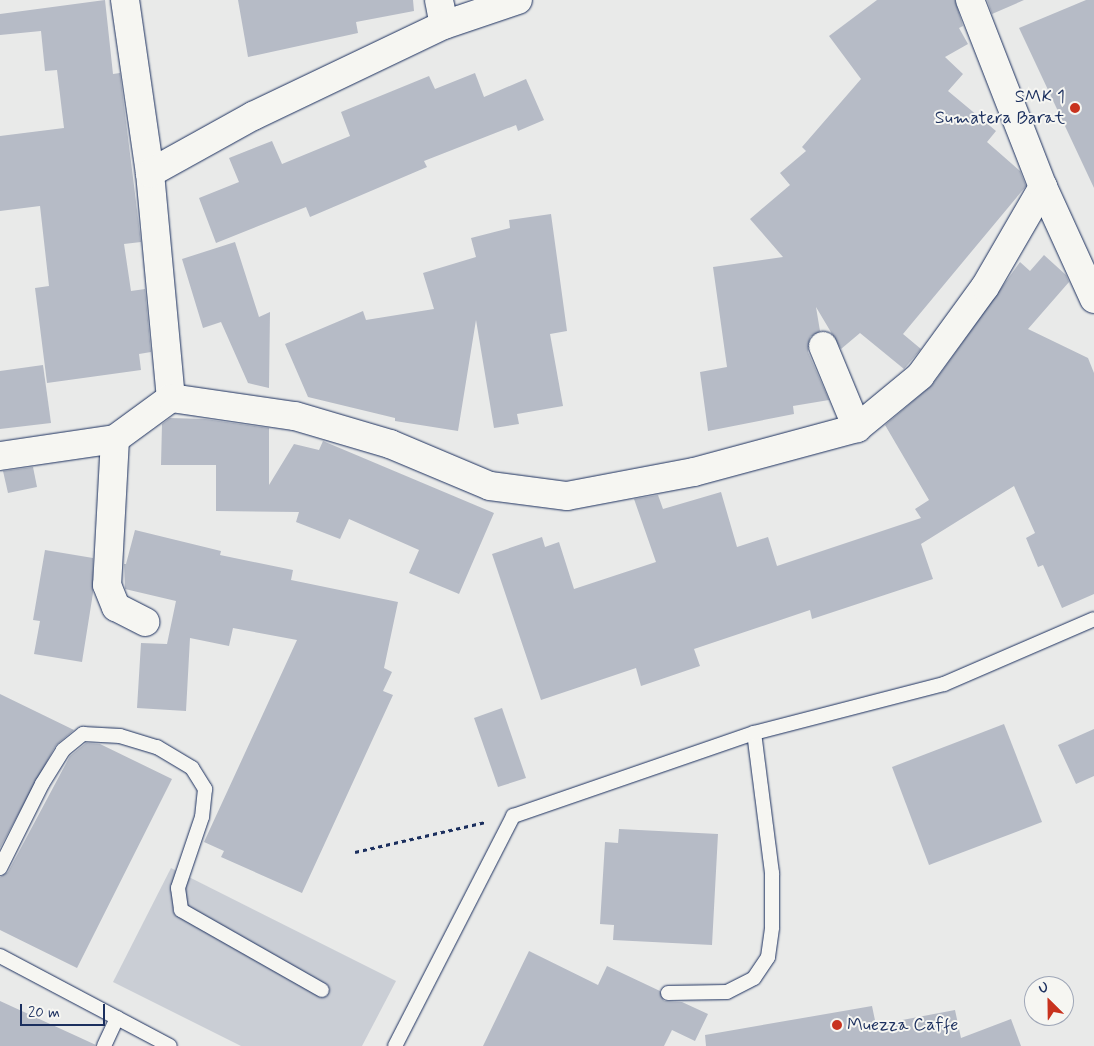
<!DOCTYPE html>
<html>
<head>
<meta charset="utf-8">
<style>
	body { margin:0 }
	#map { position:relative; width:1094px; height:1046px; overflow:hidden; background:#e9eae9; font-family:Mynerve,sans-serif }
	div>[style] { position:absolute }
	.green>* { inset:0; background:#caced5 }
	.building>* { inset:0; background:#b6bbc6 }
	.path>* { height:3px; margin-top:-1.5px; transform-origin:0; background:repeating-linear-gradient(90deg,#1b2f5e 0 4px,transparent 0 8px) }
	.roads { filter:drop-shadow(0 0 1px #1b2f5e) drop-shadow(0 0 1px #1b2f5e) }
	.service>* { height:14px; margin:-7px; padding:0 7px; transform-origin:7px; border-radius:7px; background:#f6f6f2 }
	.minor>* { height:28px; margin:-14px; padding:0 14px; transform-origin:14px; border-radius:14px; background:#f6f6f2 }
	.tertiary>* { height:28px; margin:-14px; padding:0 14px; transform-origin:14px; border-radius:14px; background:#f6f6f2 }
	.dots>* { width:14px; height:14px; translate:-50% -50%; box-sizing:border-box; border:2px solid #f6f6f2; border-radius:50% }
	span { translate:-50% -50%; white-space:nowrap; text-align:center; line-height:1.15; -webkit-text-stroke:4px #f6f6f2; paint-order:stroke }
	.poi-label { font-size:18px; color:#1b2f5e }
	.right { translate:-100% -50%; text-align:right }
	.left { translate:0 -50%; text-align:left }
	.north { position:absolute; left:1024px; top:976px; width:50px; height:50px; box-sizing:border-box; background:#f6f6f2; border:1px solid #9ea6b7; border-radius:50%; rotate:337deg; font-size:14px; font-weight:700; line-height:20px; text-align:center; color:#1b2f5e }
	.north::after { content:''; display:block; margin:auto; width:18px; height:22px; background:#c8321e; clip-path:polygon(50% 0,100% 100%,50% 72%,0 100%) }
	.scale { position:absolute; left:20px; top:1004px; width:85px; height:22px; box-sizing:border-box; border:2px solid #1b2f5e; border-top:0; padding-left:6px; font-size:15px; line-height:18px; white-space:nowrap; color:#1b2f5e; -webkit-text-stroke:4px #f6f6f2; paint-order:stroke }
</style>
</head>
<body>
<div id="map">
	<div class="green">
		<i style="clip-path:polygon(171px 868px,396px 981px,362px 1046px,241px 1046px,113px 982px)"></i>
	</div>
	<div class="building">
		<i style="clip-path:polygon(105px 0,113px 74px,120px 73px,141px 242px,124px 244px,131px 291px,145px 289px,151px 352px,139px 354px,141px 370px,47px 383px,35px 288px,49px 286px,40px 206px,0 211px,0 136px,64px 128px,57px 70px,45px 71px,41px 31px,0 35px,0 14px)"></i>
		<i style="clip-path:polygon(238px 0,413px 0,414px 11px,356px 22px,358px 33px,248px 57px)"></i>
		<i style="clip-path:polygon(877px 0,955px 0,963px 26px,959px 28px,968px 44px,945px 57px,963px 74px,948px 91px,996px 131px,987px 142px,1020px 171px,1026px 186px,903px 334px,921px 349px,904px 369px,860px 333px,841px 349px,816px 307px,820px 331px,810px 337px,808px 352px,829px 400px,793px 406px,794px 414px,708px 431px,700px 372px,727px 367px,713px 267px,783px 257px,750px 219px,790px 185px,780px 173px,806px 151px,802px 147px,861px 79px,829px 36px)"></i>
		<i style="clip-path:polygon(987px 0,1024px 0,992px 14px)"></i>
		<i style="clip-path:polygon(1086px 0,1094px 0,1094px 188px,1019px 28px)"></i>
		<i style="clip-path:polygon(475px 73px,484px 97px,526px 79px,544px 120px,518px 131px,516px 125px,424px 161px,427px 167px,310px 217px,306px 207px,216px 243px,199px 198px,239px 182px,229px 158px,272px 141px,282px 164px,350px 136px,341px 112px,429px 76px,435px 89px)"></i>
		<i style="clip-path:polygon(551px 214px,567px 331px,550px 334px,563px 406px,517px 414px,519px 424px,494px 428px,476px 320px,458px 431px,395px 421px,395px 418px,308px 397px,285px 344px,363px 311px,366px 320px,434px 309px,423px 273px,476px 257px,471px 238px,510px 228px,509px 220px)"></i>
		<i style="clip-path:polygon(235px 242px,259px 317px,270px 312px,269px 388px,248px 383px,221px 322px,203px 328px,182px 259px)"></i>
		<i style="clip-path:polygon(1044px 255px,1066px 275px,1069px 282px,1028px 329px,1088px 358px,1094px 373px,1094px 594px,1062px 608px,1043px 565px,1038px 567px,1026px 538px,1035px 533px,1014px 486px,921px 544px,933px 579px,812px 619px,810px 610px,694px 649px,700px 666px,641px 686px,636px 668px,541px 700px,492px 554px,542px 537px,545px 547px,559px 542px,574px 589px,656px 562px,634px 499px,658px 495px,663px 509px,721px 492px,737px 547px,768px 537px,777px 566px,921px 518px,915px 509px,929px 500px,885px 425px,932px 385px,1020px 262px,1030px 271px)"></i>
		<i style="clip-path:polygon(43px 365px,51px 423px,0 429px,0 371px)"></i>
		<i style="clip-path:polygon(170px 418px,205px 419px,269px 428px,269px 485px,294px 444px,319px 450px,323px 441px,494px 513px,459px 594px,409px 573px,419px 550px,349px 519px,340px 539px,296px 522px,299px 512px,216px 511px,216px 465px,161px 465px,162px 424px)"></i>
		<i style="clip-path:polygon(33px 467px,37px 487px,8px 493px,3px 471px)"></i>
		<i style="clip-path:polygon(135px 530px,221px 551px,220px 555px,293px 570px,291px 580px,398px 602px,384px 668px,392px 672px,383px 691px,393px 695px,302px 893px,221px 857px,224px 851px,204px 842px,297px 640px,233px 628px,229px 646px,190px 638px,186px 711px,137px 708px,141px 643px,167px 644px,176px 601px,125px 589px,124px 564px,126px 564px)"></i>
		<i style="clip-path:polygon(45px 550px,93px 558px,93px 593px,82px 662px,34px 654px,40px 621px,33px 620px)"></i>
		<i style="clip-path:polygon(0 694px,74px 730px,56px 745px,0 848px)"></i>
		<i style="clip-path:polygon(502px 708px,526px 778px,498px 787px,474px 718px)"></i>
		<i style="clip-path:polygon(1004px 724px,1042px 822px,929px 865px,892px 767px)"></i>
		<i style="clip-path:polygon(1094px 729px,1094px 776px,1076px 784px,1058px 745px)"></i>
		<i style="clip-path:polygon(86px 743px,100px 744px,172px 779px,77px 968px,0 930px,0 877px,8px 872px,70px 756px)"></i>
		<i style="clip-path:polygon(619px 829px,718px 834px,712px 945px,613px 940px,614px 925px,600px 924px,605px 842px,618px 843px)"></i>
		<i style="clip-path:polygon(529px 951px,598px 985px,607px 966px,660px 991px,664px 1001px,682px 1002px,708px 1014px,695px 1041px,672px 1030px,664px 1046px,483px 1046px)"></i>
		<i style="clip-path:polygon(0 1001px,96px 1045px,95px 1046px,0 1046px)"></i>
		<i style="clip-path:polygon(872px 1006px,876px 1025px,955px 1010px,961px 1038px,1011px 1019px,1021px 1046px,706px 1046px,705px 1035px)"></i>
	</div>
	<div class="path">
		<i style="left:355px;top:852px;width:134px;rotate:-12.9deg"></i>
	</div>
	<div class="roads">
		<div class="service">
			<i style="left:0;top:868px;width:94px;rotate:-63.4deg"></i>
			<i style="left:42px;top:784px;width:40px;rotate:-58deg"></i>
			<i style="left:63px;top:750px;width:26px;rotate:-39deg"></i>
			<i style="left:83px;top:734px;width:37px;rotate:3deg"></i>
			<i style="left:120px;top:736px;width:39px;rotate:17deg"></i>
			<i style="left:157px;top:747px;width:41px;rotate:31deg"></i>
			<i style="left:192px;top:768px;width:25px;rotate:58deg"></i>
			<i style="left:205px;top:789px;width:28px;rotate:96deg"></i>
			<i style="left:202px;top:817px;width:75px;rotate:108.7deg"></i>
			<i style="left:178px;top:888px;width:22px;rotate:82deg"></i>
			<i style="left:181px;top:910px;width:162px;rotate:29.6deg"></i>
			<i style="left:0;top:956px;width:192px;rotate:27.9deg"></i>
			<i style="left:668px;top:993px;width:59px;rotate:-1deg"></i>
			<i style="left:727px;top:992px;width:30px;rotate:-27deg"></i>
			<i style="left:754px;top:978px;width:25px;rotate:-56deg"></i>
			<i style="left:768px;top:957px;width:30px;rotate:-82deg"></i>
			<i style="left:772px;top:927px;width:54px;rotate:-90deg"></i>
			<i style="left:772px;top:873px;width:141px;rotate:-97.3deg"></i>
			<i style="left:104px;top:1046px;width:31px;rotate:-65deg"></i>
			<i style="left:395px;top:1046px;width:259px;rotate:-62.8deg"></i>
			<i style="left:513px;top:816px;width:255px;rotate:-19deg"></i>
			<i style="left:754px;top:733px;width:196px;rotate:-14.5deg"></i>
			<i style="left:944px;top:684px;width:163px;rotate:-23.4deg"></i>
		</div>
		<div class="minor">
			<i style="left:125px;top:0;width:175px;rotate:81.8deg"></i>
			<i style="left:150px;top:173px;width:226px;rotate:84.7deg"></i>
			<i style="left:439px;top:0;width:25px;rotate:79deg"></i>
			<i style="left:150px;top:173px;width:118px;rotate:-29deg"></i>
			<i style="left:253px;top:116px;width:212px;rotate:-25.5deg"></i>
			<i style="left:444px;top:25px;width:78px;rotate:-18.7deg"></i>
			<i style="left:823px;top:346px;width:89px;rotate:67.5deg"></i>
			<i style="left:115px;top:439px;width:146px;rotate:93.1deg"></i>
			<i style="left:107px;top:585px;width:24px;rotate:68deg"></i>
			<i style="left:116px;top:607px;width:33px;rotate:27deg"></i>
			<i style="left:0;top:456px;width:116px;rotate:-8.4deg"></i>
			<i style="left:115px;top:439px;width:69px;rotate:-36.2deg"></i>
			<i style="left:171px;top:398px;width:125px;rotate:8.3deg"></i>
			<i style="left:295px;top:416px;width:99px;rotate:16.4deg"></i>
			<i style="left:390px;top:444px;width:108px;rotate:22.8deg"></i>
			<i style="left:490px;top:486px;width:78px;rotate:7.4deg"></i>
			<i style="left:567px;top:496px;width:129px;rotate:-10.7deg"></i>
			<i style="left:694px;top:472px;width:169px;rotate:-15.1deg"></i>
			<i style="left:857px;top:428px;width:82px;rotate:-39.5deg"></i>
			<i style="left:920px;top:376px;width:110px;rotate:-53.9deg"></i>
			<i style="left:985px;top:287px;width:116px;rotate:-59.9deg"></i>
		</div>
		<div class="tertiary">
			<i style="left:970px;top:0;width:201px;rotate:68.7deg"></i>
			<i style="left:1043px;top:187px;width:123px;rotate:65.5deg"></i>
		</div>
	</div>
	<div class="dots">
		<i style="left:1075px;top:108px;background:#c8321e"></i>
		<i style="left:837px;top:1025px;background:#c8321e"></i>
	</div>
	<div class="poi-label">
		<span class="right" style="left:1065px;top:108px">SMK 1<br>Sumatera Barat</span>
		<span class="left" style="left:847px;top:1025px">Muezza Caffe</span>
	</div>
	<div class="north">U</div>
	<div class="scale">20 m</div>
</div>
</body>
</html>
